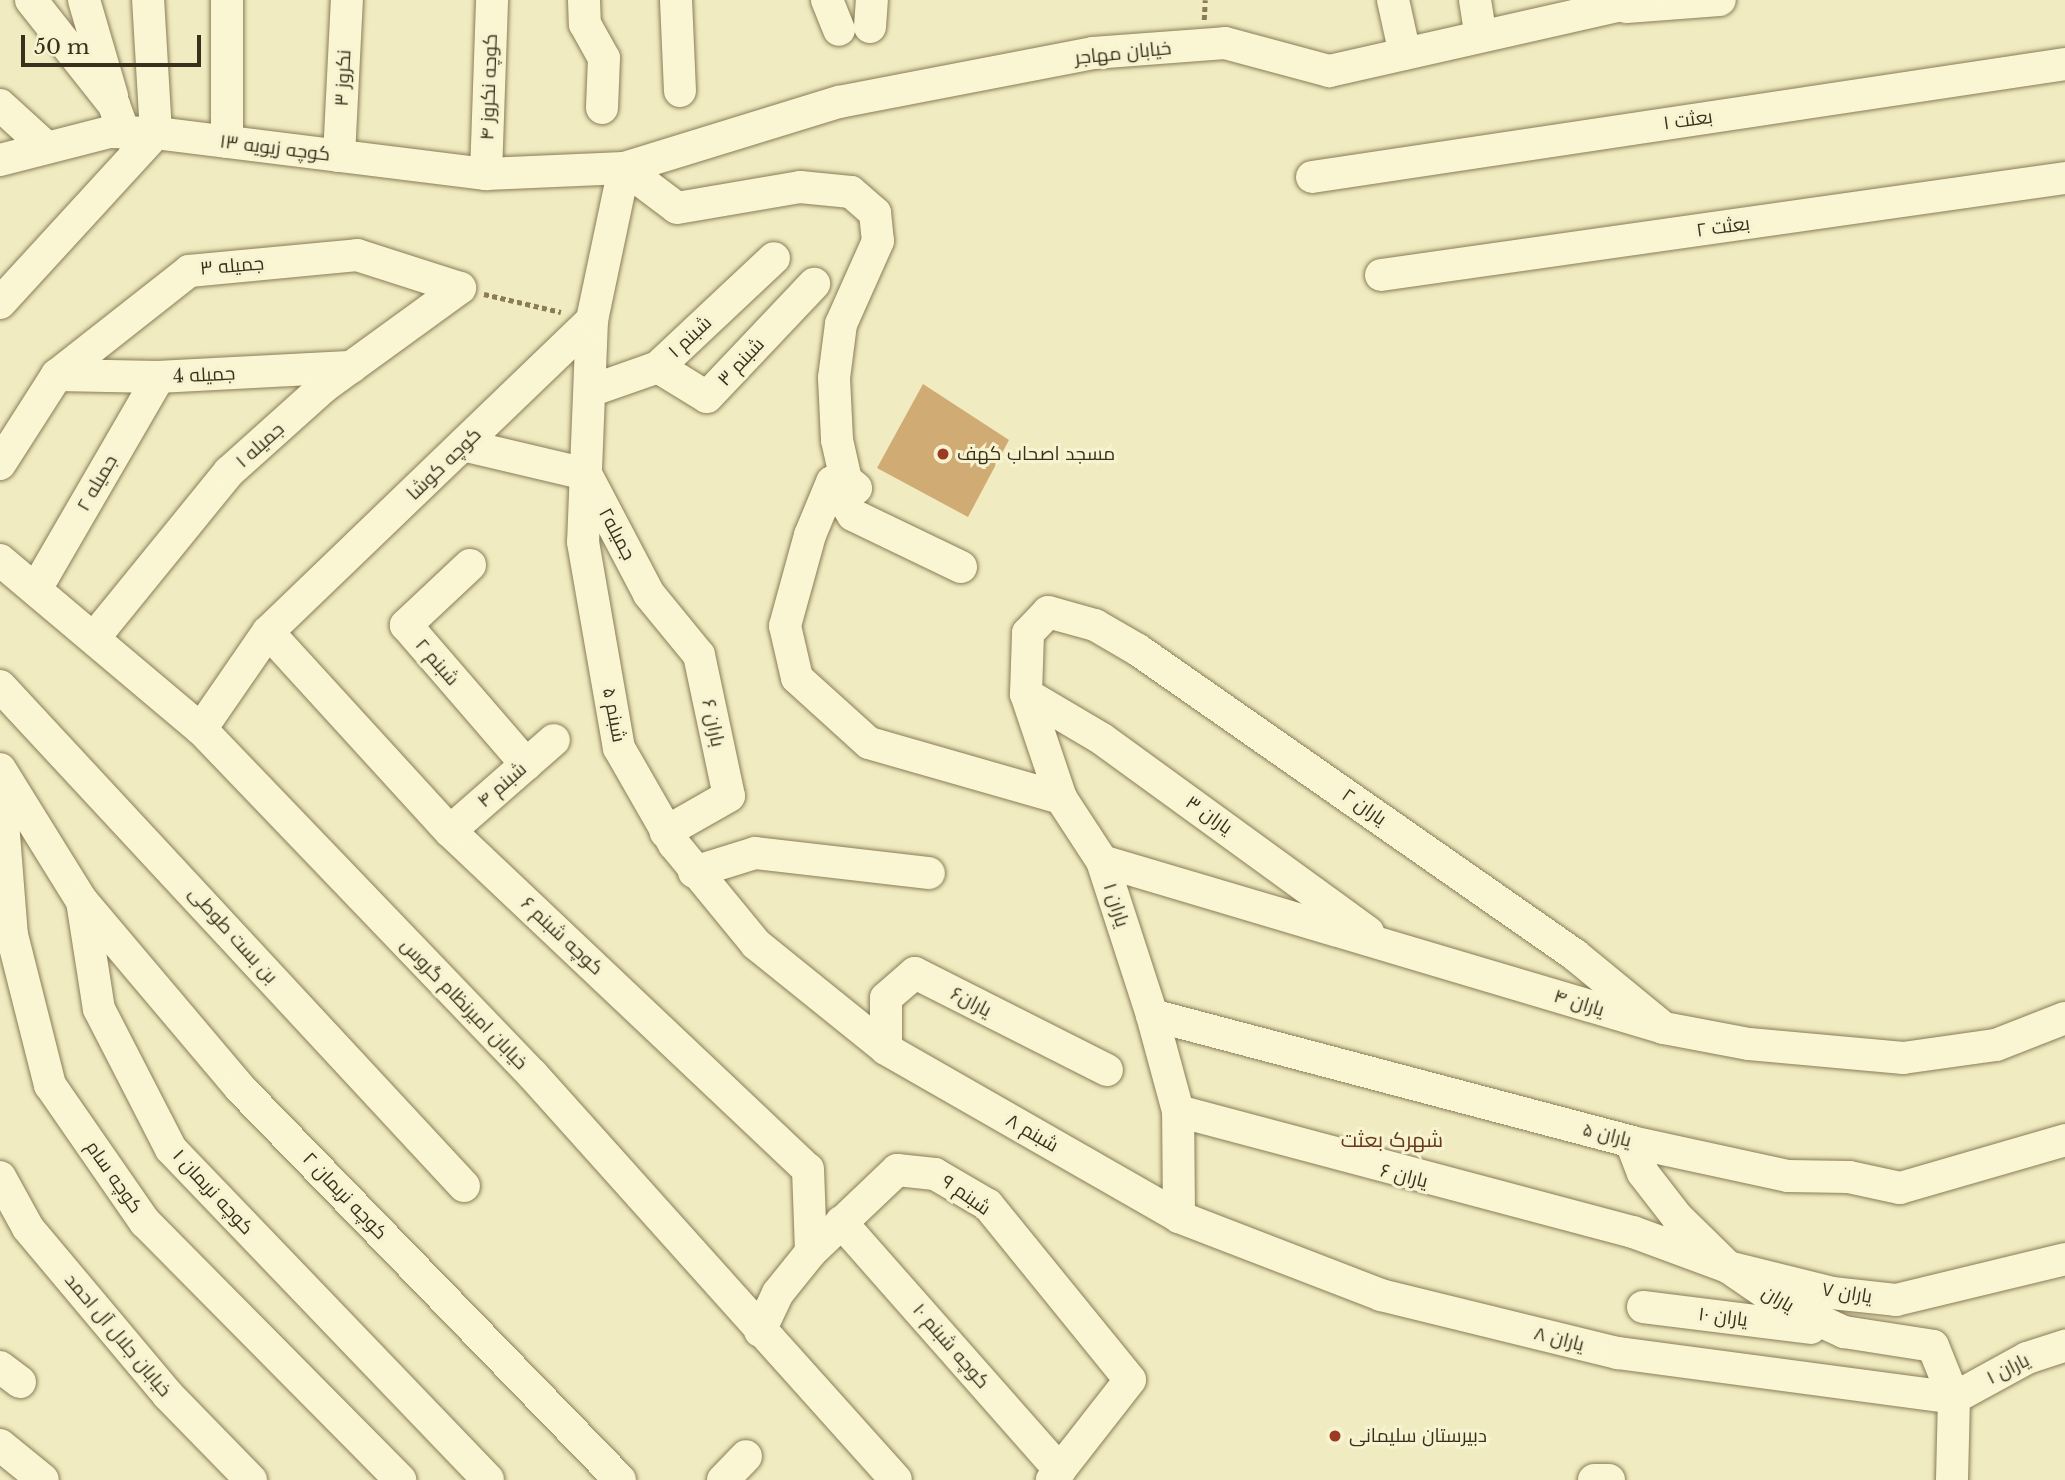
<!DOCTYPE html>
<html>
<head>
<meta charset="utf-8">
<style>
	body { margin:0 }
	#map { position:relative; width:2065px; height:1480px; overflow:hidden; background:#f0ebc0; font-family:"Libre Baskerville",Cairo,serif }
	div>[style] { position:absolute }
	.building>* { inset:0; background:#d0ac74 }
	.path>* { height:4.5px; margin-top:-2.25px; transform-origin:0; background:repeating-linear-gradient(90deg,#8a7c57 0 5px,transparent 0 8.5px) }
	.roads { filter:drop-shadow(0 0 2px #8a7c57) drop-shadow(0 0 2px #8a7c57) }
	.minor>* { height:32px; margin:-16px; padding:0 16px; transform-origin:16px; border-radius:16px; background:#faf6d3 }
	.dots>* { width:19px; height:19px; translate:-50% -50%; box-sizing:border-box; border:4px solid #f7f3d0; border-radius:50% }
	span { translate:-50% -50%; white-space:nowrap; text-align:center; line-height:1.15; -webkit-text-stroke:6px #f7f3d0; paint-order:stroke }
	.street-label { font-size:19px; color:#38301c }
	.poi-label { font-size:19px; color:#38301c }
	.left { translate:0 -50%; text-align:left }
	.neighbourhood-label { font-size:21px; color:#67391a }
	.scale { position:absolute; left:21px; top:35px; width:180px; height:32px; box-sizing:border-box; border:4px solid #38301c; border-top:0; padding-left:9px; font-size:21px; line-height:24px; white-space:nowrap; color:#38301c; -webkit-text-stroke:5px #f7f3d0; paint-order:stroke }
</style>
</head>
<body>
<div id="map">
	<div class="building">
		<i style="clip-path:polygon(923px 384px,1009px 440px,968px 517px,877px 468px)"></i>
	</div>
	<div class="path">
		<i style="left:1204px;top:20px;width:20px;rotate:-87deg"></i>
		<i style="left:484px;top:294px;width:79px;rotate:13.2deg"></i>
	</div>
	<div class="roads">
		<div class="minor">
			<i style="left:31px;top:0;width:134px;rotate:51.7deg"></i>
			<i style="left:114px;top:105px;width:30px;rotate:70deg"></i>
			<i style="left:84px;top:0;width:100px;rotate:73.7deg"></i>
			<i style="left:227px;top:0;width:142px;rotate:90deg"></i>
			<i style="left:584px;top:0;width:24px;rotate:88deg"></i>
			<i style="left:585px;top:24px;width:39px;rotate:61deg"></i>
			<i style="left:604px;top:58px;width:50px;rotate:92.3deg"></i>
			<i style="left:676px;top:0;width:91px;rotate:87.5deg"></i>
			<i style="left:827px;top:0;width:32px;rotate:68deg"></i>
			<i style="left:1393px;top:0;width:55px;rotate:77.5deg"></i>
			<i style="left:1475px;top:0;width:36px;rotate:81deg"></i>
			<i style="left:1626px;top:7px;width:94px;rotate:-4.3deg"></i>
			<i style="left:870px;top:27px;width:27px;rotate:-86deg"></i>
			<i style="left:0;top:105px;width:62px;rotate:42.4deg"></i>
			<i style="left:339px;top:156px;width:156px;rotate:-87.1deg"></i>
			<i style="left:0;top:160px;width:114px;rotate:-14.3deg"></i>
			<i style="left:110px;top:132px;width:46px;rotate:1.2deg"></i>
			<i style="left:156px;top:133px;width:133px;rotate:-93.4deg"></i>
			<i style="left:624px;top:168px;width:66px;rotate:37deg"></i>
			<i style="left:677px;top:208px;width:125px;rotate:-9.7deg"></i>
			<i style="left:800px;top:187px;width:51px;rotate:5.6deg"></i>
			<i style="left:851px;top:192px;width:32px;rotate:41deg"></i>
			<i style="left:875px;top:213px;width:28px;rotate:84deg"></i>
			<i style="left:878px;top:241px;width:91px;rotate:114deg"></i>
			<i style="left:841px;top:324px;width:54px;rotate:97.4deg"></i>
			<i style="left:834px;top:378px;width:62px;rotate:87.2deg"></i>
			<i style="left:837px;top:440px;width:41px;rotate:77.3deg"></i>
			<i style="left:846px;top:480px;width:13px;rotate:39deg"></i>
			<i style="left:486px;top:174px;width:174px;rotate:-88deg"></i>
			<i style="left:1312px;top:177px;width:761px;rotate:-8.53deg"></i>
			<i style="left:1381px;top:275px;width:691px;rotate:-8.07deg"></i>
			<i style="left:0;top:303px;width:231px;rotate:-47.5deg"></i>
			<i style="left:156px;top:133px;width:333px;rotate:7.1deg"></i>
			<i style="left:486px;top:174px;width:138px;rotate:-2.5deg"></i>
			<i style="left:624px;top:168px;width:225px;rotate:-17.1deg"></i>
			<i style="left:839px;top:102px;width:259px;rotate:-10.9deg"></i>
			<i style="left:1093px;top:53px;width:132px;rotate:-4.3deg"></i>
			<i style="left:1225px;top:43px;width:108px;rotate:15.1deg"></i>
			<i style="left:1329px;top:71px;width:323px;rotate:-12.7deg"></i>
			<i style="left:592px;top:320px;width:222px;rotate:92.3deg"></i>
			<i style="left:583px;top:542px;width:209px;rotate:80.1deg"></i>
			<i style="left:619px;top:748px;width:111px;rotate:60.2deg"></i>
			<i style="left:674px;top:844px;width:129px;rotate:50.6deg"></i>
			<i style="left:756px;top:944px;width:167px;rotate:38.9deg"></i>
			<i style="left:886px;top:1049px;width:338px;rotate:29.8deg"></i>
			<i style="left:1179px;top:1217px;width:217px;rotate:21.1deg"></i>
			<i style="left:1381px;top:1295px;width:244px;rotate:13.8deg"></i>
			<i style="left:1618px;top:1353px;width:339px;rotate:7.6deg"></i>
			<i style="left:658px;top:367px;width:57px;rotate:31.5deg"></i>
			<i style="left:707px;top:397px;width:156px;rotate:-46.6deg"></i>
			<i style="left:57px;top:375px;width:102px;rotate:1.1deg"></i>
			<i style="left:159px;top:377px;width:193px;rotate:-3deg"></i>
			<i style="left:590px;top:391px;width:72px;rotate:-19.4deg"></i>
			<i style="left:658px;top:367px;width:159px;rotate:-43.2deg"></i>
			<i style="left:463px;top:445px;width:126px;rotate:13.3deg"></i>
			<i style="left:586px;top:474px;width:136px;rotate:62.3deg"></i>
			<i style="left:649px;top:594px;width:79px;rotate:50.7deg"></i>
			<i style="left:699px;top:655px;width:144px;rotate:78deg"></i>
			<i style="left:729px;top:796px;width:73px;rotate:150.3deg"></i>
			<i style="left:0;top:464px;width:106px;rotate:-57.4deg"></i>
			<i style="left:57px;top:375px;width:168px;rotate:-38.2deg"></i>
			<i style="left:189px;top:271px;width:169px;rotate:-5.4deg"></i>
			<i style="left:357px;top:255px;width:108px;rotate:17.8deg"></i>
			<i style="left:0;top:560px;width:263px;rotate:40.1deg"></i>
			<i style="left:201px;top:729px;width:478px;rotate:46.2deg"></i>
			<i style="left:532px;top:1074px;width:545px;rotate:48.12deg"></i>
			<i style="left:470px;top:565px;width:88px;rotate:136.8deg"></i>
			<i style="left:406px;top:625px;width:184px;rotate:49.2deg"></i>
			<i style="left:961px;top:567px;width:120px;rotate:-154.3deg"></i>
			<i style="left:853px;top:515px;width:39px;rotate:-122deg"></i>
			<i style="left:832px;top:482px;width:57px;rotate:112.5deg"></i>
			<i style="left:810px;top:535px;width:94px;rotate:105.4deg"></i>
			<i style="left:785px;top:626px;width:53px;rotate:77deg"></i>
			<i style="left:797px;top:678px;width:97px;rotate:42.1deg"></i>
			<i style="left:869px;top:743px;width:200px;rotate:16deg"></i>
			<i style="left:36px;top:589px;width:245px;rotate:-59.9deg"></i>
			<i style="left:268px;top:632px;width:270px;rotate:47.6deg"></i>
			<i style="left:450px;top:831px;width:492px;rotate:43.4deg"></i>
			<i style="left:808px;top:1169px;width:83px;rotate:87.9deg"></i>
			<i style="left:94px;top:638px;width:214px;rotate:-50.9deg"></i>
			<i style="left:229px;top:472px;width:129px;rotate:-41.9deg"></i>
			<i style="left:325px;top:386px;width:167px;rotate:-36deg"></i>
			<i style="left:0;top:686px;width:682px;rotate:47.14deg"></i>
			<i style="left:1026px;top:694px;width:88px;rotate:30.6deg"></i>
			<i style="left:1102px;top:739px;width:329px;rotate:36deg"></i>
			<i style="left:201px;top:729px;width:118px;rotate:-55.4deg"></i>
			<i style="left:268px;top:632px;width:450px;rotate:-43.9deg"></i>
			<i style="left:592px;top:320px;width:155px;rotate:-78.1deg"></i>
			<i style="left:0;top:769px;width:155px;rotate:58.2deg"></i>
			<i style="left:82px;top:901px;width:109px;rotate:81.1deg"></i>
			<i style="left:99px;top:1009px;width:157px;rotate:62.8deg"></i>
			<i style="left:171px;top:1149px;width:458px;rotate:46.2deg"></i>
			<i style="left:0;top:784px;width:151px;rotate:85.5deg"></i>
			<i style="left:12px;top:935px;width:155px;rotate:75.8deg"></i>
			<i style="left:50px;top:1085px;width:167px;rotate:55.3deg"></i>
			<i style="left:145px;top:1222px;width:363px;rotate:45.3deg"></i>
			<i style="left:450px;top:831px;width:138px;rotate:-41.2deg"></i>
			<i style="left:1102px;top:861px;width:586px;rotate:16.55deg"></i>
			<i style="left:1664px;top:1028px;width:86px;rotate:10.7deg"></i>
			<i style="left:1749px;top:1044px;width:155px;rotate:5.2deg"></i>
			<i style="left:1903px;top:1058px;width:94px;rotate:-8deg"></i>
			<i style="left:1996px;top:1045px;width:74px;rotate:-21.4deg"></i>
			<i style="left:694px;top:872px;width:64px;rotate:-17.3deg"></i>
			<i style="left:755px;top:853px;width:175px;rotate:6.6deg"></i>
			<i style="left:83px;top:902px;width:243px;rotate:49.8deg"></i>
			<i style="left:240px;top:1088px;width:546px;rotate:45.89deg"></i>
			<i style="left:1152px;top:1015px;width:496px;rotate:14.8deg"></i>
			<i style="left:1631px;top:1142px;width:161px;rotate:12.2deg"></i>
			<i style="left:1788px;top:1176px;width:61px;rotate:0.9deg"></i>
			<i style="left:1849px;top:1177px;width:52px;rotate:12.2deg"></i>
			<i style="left:1900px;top:1188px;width:172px;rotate:-16.2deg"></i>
			<i style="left:886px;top:1049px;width:51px;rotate:-90deg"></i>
			<i style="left:886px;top:998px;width:38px;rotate:-41deg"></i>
			<i style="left:915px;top:973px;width:215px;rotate:26.8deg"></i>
			<i style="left:1178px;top:1111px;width:471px;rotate:14.9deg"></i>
			<i style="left:1633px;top:1232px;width:101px;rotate:20.2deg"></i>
			<i style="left:1728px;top:1267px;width:107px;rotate:14deg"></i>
			<i style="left:1832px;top:1293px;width:64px;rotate:6.2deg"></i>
			<i style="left:1896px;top:1300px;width:174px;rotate:-13.6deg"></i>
			<i style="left:1631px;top:1142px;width:33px;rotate:69deg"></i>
			<i style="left:1643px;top:1173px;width:56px;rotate:52.3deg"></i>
			<i style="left:1677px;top:1217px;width:71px;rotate:44.4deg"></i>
			<i style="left:1728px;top:1267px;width:62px;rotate:34.5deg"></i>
			<i style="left:1779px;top:1302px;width:72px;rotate:24.8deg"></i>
			<i style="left:1844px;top:1332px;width:90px;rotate:8.9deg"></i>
			<i style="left:1933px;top:1346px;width:56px;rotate:68deg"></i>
			<i style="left:1954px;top:1398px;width:82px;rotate:91.4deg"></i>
			<i style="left:0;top:1177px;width:58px;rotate:61.2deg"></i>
			<i style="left:28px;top:1228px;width:218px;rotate:50deg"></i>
			<i style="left:168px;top:1395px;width:119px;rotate:45.7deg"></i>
			<i style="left:1179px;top:1217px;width:106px;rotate:-90.5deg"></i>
			<i style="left:1178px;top:1111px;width:99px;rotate:-105.2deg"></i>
			<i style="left:1152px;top:1015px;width:162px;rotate:-108deg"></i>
			<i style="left:1102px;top:861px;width:75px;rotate:-123.1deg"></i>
			<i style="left:1061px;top:798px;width:110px;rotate:-108.6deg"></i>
			<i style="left:1026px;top:694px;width:61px;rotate:-88.1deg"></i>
			<i style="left:1028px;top:633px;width:29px;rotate:-46deg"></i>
			<i style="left:1048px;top:612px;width:49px;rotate:15.5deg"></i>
			<i style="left:1095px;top:625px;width:50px;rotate:30.2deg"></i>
			<i style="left:1138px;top:650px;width:533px;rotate:34.91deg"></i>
			<i style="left:1575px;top:955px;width:115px;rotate:39.4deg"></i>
			<i style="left:841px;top:1222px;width:331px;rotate:48.6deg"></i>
			<i style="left:1643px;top:1307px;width:169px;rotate:7.1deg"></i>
			<i style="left:760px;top:1331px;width:42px;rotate:-64.7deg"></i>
			<i style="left:778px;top:1293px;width:53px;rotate:-51.2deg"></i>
			<i style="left:811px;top:1252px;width:119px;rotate:-43.6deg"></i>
			<i style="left:897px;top:1170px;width:38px;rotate:6deg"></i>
			<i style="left:935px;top:1174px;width:61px;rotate:30.3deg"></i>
			<i style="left:988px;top:1205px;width:225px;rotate:50.9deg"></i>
			<i style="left:1130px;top:1380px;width:127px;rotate:128deg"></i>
			<i style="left:0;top:1367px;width:25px;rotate:37deg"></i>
			<i style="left:1954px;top:1398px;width:83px;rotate:-28.7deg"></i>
			<i style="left:2027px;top:1358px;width:40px;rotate:-18deg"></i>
			<i style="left:0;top:1445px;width:55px;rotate:39.1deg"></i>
			<i style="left:723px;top:1480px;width:33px;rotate:-46deg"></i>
			<i style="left:1594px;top:1480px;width:15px"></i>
		</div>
	</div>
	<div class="dots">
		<i style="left:943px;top:454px;background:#9b3b24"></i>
		<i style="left:1335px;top:1436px;background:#9b3b24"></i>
	</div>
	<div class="street-label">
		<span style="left:1123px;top:53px;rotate:-6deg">خیابان مهاجر</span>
		<span style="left:343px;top:78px;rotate:-87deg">نکروز ۳</span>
		<span style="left:489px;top:87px;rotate:-88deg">کوچه نکروز ۴</span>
		<span style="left:1688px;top:120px;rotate:-8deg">بعثت ۱</span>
		<span style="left:275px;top:148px;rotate:7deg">کوچه زیویه ۱۳</span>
		<span style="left:1723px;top:227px;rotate:-8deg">بعثت ۲</span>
		<span style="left:232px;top:266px;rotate:-5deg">جمیله ۳</span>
		<span style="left:690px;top:337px;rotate:-43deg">شبنم ۱</span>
		<span style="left:741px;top:362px;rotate:-47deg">شبنم ۳</span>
		<span style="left:204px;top:375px;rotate:-3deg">جمیله 4</span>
		<span style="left:260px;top:445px;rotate:-42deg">جمیله ۱</span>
		<span style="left:444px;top:464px;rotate:-44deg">کوچه کوشا</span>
		<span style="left:97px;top:483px;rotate:-60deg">جمیله ۲</span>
		<span style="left:617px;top:534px;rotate:62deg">جمیله۲</span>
		<span style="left:437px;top:662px;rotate:49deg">شبنم ۲</span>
		<span style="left:614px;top:715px;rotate:79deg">شبنم ۵</span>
		<span style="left:713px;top:723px;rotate:78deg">باران ۶</span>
		<span style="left:502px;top:785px;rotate:-41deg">شبنم ۴</span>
		<span style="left:1364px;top:807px;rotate:35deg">یاران ۲</span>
		<span style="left:1209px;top:815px;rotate:35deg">یاران ۳</span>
		<span style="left:1116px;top:905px;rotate:72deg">یاران ۱</span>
		<span style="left:233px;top:935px;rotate:48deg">بن بست طوطی</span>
		<span style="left:562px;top:936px;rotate:43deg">کوچه شبنم ۶</span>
		<span style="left:971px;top:1002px;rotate:27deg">یاران۶</span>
		<span style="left:1579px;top:1003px;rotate:17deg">یاران ۴</span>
		<span style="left:464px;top:1004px;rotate:46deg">خیابان امیرنظام گروس</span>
		<span style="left:1032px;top:1133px;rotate:30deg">شبنم ۸</span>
		<span style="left:1607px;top:1135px;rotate:14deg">یاران ۵</span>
		<span style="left:1404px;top:1176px;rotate:14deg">یاران ۶</span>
		<span style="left:114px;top:1177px;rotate:55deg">کوچه سام</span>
		<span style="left:213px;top:1192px;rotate:47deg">کوچه نریمان ۱</span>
		<span style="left:966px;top:1195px;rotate:35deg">شبنم ۹</span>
		<span style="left:345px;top:1196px;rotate:46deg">کوچه نریمان ۲</span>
		<span style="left:1847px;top:1293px;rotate:9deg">یاران ۷</span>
		<span style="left:1778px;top:1299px;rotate:30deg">یاران</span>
		<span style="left:1723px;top:1317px;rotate:7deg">یاران ۱۰</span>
		<span style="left:118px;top:1335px;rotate:50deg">خیابان جلال آل احمد</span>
		<span style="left:1559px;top:1339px;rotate:14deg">یاران ۸</span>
		<span style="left:951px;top:1346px;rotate:49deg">کوچه شبنم ۱۰</span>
		<span style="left:2008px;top:1369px;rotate:-27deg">یاران ۱</span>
	</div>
	<div class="poi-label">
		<span class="left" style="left:957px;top:454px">مسجد اصحاب کهف</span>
		<span class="left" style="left:1349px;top:1436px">دبیرستان سلیمانی</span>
	</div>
	<div class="neighbourhood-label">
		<span style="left:1392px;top:1140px">شهرک بعثت</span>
	</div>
	<div class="scale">50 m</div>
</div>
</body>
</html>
